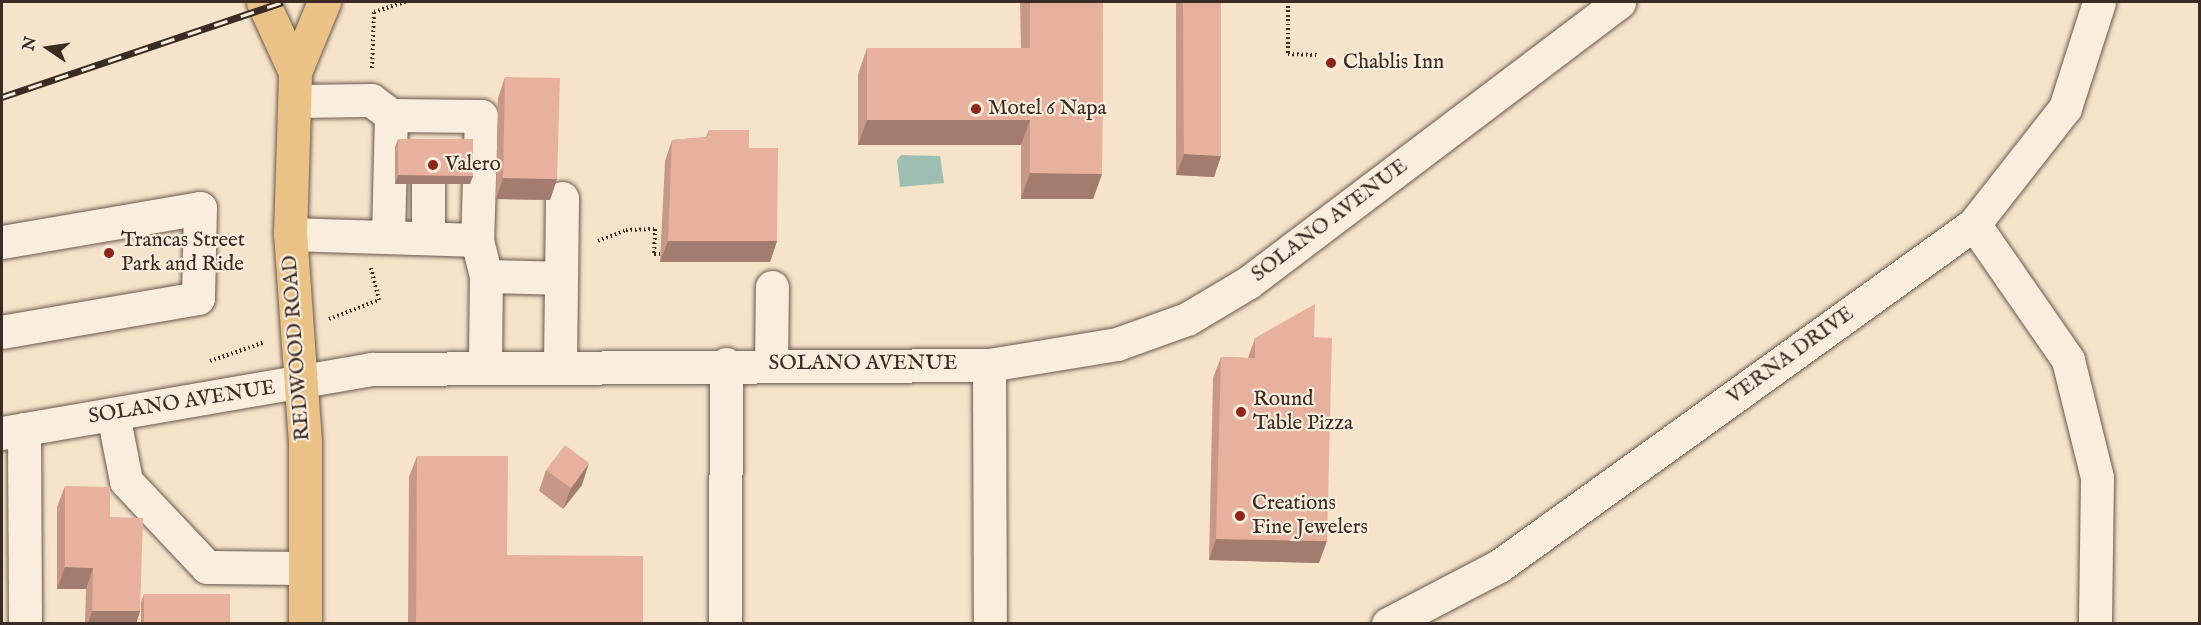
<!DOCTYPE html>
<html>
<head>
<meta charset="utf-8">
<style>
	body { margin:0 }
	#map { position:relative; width:2201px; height:625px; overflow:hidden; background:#f6e4ca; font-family:"IM FELL English",serif }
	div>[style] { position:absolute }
	.water>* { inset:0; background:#9dbfb3 }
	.path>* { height:4px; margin-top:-2px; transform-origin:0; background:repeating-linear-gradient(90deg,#3a2b25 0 1.5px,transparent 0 4.5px) }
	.roads { filter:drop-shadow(0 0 2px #69594e) drop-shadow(0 0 2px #69594e) }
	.minor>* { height:33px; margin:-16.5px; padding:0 16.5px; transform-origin:16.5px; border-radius:16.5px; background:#f9eddd }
	.major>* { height:33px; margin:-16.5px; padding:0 16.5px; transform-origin:16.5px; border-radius:16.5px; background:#ebc285 }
	.rail>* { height:7px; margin-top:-3.5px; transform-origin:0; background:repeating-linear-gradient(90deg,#f9eddd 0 14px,#3a2b25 0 28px); box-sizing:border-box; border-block:2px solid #3a2b25 }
	.wall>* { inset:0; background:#c79887 }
	.shaded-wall>* { inset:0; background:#a27c6e }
	.building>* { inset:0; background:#e7b19d }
	.dots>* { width:16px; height:16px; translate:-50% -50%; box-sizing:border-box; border:3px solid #f9eddd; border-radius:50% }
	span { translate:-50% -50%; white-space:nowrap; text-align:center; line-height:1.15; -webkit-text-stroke:4.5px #f9eddd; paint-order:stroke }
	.poi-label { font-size:21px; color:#3a2b25 }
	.left { translate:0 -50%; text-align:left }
	.street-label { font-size:21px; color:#3a2b25 }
	.frame { position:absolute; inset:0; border:3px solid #3a2b25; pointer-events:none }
	.north { position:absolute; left:18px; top:18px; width:60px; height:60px; -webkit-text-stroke:4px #f9eddd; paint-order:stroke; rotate:283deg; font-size:16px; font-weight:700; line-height:24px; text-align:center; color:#3a2b25 }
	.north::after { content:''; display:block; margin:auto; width:21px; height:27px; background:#3a2b25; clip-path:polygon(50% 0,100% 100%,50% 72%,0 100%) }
</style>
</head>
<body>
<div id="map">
	<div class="water">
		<i style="clip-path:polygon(901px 155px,940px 156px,944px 183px,900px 187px,897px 160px)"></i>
	</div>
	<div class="path">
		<i style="left:1288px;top:6px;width:48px;rotate:90deg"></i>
		<i style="left:1288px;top:54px;width:30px;rotate:2deg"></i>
		<i style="left:372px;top:68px;width:56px;rotate:-88deg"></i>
		<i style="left:374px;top:12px;width:33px;rotate:-18deg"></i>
		<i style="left:598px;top:241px;width:30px;rotate:-21deg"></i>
		<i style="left:626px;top:230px;width:29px;rotate:-2deg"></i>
		<i style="left:655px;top:229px;width:25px;rotate:92deg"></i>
		<i style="left:654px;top:254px;width:6px"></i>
		<i style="left:329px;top:319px;width:53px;rotate:-20.8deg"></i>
		<i style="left:379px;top:300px;width:33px;rotate:-104deg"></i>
		<i style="left:210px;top:361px;width:58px;rotate:-19.1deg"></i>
	</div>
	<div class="roads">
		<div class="minor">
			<i style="left:295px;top:101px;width:76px;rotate:-0.8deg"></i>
			<i style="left:371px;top:100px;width:25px;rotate:37deg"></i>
			<i style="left:391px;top:115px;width:90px;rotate:0.6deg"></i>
			<i style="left:481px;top:116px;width:124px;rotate:91.8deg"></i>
			<i style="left:477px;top:240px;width:37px;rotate:76deg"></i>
			<i style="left:486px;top:276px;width:88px;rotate:90.7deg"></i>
			<i style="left:1974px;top:224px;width:165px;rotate:55.3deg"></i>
			<i style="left:2068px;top:360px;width:121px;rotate:76.1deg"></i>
			<i style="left:2097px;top:477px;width:147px;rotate:90.8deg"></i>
			<i style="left:290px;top:234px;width:187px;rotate:1.8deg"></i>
			<i style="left:388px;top:237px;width:122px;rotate:-88.6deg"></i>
			<i style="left:428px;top:238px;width:54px;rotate:-90deg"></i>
			<i style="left:2px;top:242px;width:201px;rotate:-9.7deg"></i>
			<i style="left:200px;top:208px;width:90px;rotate:91.3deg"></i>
			<i style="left:198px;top:298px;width:199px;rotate:170.2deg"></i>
			<i style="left:486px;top:276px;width:74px;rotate:1.5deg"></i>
			<i style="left:560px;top:364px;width:166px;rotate:-89.3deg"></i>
			<i style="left:771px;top:364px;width:77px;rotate:-89.3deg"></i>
			<i style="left:989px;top:365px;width:255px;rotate:89.8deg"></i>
			<i style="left:113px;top:414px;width:68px;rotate:79deg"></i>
			<i style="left:126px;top:481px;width:118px;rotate:46.7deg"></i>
			<i style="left:207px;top:567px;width:97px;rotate:0.6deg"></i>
			<i style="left:24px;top:429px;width:195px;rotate:89.7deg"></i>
			<i style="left:2px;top:433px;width:375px;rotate:-9.8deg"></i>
			<i style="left:371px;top:369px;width:618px;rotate:-0.37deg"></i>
			<i style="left:989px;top:365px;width:130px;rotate:-9.3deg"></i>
			<i style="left:1117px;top:344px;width:74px;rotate:-19.7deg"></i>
			<i style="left:1187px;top:319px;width:72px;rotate:-30.8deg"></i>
			<i style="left:1249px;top:282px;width:464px;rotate:-37.1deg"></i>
			<i style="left:725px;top:624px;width:260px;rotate:-89.8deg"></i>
			<i style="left:1388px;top:624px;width:125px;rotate:-27.6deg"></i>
			<i style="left:1499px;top:566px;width:585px;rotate:-35.75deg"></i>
			<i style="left:1974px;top:224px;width:147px;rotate:-51.9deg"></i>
			<i style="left:2065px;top:108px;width:111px;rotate:-72.2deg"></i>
		</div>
		<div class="major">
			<i style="left:263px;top:2px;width:77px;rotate:65.4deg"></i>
			<i style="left:305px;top:624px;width:182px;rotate:-90deg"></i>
			<i style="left:305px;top:442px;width:209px;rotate:-94.1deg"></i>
			<i style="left:290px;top:234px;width:162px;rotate:-88.2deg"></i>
			<i style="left:295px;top:72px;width:76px;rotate:-67.5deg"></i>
		</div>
	</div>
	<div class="rail">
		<i style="left:2px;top:97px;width:296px;rotate:-18.7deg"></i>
	</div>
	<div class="wall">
		<i style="clip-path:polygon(1020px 2px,1103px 2px,1102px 174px,1093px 199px,1021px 199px,1021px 145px,858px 145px,858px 74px,867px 48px,1021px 48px)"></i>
		<i style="clip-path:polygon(1176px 2px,1221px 2px,1221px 156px,1214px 177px,1176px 175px)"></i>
		<i style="clip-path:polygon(505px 77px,557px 179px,550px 200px,496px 199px,498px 98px)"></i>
		<i style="clip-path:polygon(709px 130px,749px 148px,777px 241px,770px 262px,660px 262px,665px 161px,672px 140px,706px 137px)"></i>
		<i style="clip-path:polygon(398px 139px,473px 176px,470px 184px,395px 184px,395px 147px)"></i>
		<i style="clip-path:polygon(1314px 337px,1319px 563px,1209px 560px,1213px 378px,1221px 357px,1248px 358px,1255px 338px)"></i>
		<i style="clip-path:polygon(417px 456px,507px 555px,643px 624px,408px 624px,409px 477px)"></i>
		<i style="clip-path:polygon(546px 470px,582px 485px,563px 509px,539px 491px)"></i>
		<i style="clip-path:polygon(65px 486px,110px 517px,140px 611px,136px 624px,85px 624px,86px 589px,57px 589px,57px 507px)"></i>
		<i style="clip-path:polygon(144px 594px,230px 624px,141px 624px,141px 602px)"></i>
	</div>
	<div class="shaded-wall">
		<i style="clip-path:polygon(867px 120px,1030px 120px,1021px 145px,858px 145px)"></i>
		<i style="clip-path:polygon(1184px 154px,1221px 156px,1214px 177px,1176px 175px)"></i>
		<i style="clip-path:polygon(1030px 173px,1102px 174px,1093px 199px,1021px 199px)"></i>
		<i style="clip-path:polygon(398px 175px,473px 176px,470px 184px,395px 184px)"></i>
		<i style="clip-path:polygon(503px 178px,557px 179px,550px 200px,496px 199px)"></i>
		<i style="clip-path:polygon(668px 241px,777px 241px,770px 262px,660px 262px)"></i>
		<i style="clip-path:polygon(589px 463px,582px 485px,563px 509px,571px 488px)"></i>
		<i style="clip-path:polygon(1216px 539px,1327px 541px,1319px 563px,1209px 560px)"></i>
		<i style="clip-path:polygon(65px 567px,93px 568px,86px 589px,57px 589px)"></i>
		<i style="clip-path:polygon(92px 611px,140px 611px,136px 624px,88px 624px)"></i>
	</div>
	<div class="building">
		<i style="clip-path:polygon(1030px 2px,1103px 2px,1102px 174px,1030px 173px,1030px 120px,867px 120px,867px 48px,1030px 48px)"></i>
		<i style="clip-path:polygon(1183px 2px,1221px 2px,1221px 156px,1184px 154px)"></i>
		<i style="clip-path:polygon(505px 77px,560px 78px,557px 179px,503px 178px)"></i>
		<i style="clip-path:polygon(709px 130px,749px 130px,749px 148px,778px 148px,777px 241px,668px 241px,672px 140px,708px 137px)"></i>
		<i style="clip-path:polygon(398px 139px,473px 139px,473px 176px,398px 175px)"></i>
		<i style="clip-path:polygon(1315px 304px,1314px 337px,1332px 338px,1327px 541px,1216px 539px,1221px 357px,1255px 358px,1255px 338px)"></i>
		<i style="clip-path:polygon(565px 445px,589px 463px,571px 488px,546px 470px)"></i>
		<i style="clip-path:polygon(417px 456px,508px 456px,507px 555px,643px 556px,643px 624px,416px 624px)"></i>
		<i style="clip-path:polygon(65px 486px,110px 487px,110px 517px,143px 518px,140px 611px,92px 611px,93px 568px,65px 567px)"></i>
		<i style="clip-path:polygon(144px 594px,230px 594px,230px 624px,144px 624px)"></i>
	</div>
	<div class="dots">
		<i style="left:1331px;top:63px;background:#8f2418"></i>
		<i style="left:976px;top:109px;background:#8f2418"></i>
		<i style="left:433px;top:165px;background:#8f2418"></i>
		<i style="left:109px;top:253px;background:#8f2418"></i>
		<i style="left:1241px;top:412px;background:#8f2418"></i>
		<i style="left:1240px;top:516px;background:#8f2418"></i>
	</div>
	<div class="poi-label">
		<span class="left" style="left:1343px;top:63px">Chablis Inn</span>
		<span class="left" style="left:988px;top:109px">Motel 6 Napa</span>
		<span class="left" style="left:445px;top:165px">Valero</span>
		<span class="left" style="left:121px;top:253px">Trancas Street<br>Park and Ride</span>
		<span class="left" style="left:1253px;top:412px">Round<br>Table Pizza</span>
		<span class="left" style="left:1252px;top:516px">Creations<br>Fine Jewelers</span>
	</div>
	<div class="street-label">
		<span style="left:1330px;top:221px;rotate:-37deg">SOLANO AVENUE</span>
		<span style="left:297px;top:348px;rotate:-94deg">REDWOOD ROAD</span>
		<span style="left:1791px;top:356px;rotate:-36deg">VERNA DRIVE</span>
		<span style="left:863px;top:364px">SOLANO AVENUE</span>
		<span style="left:182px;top:403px;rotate:-9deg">SOLANO AVENUE</span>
	</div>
	<div class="frame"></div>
	<div class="north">N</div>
</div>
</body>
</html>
